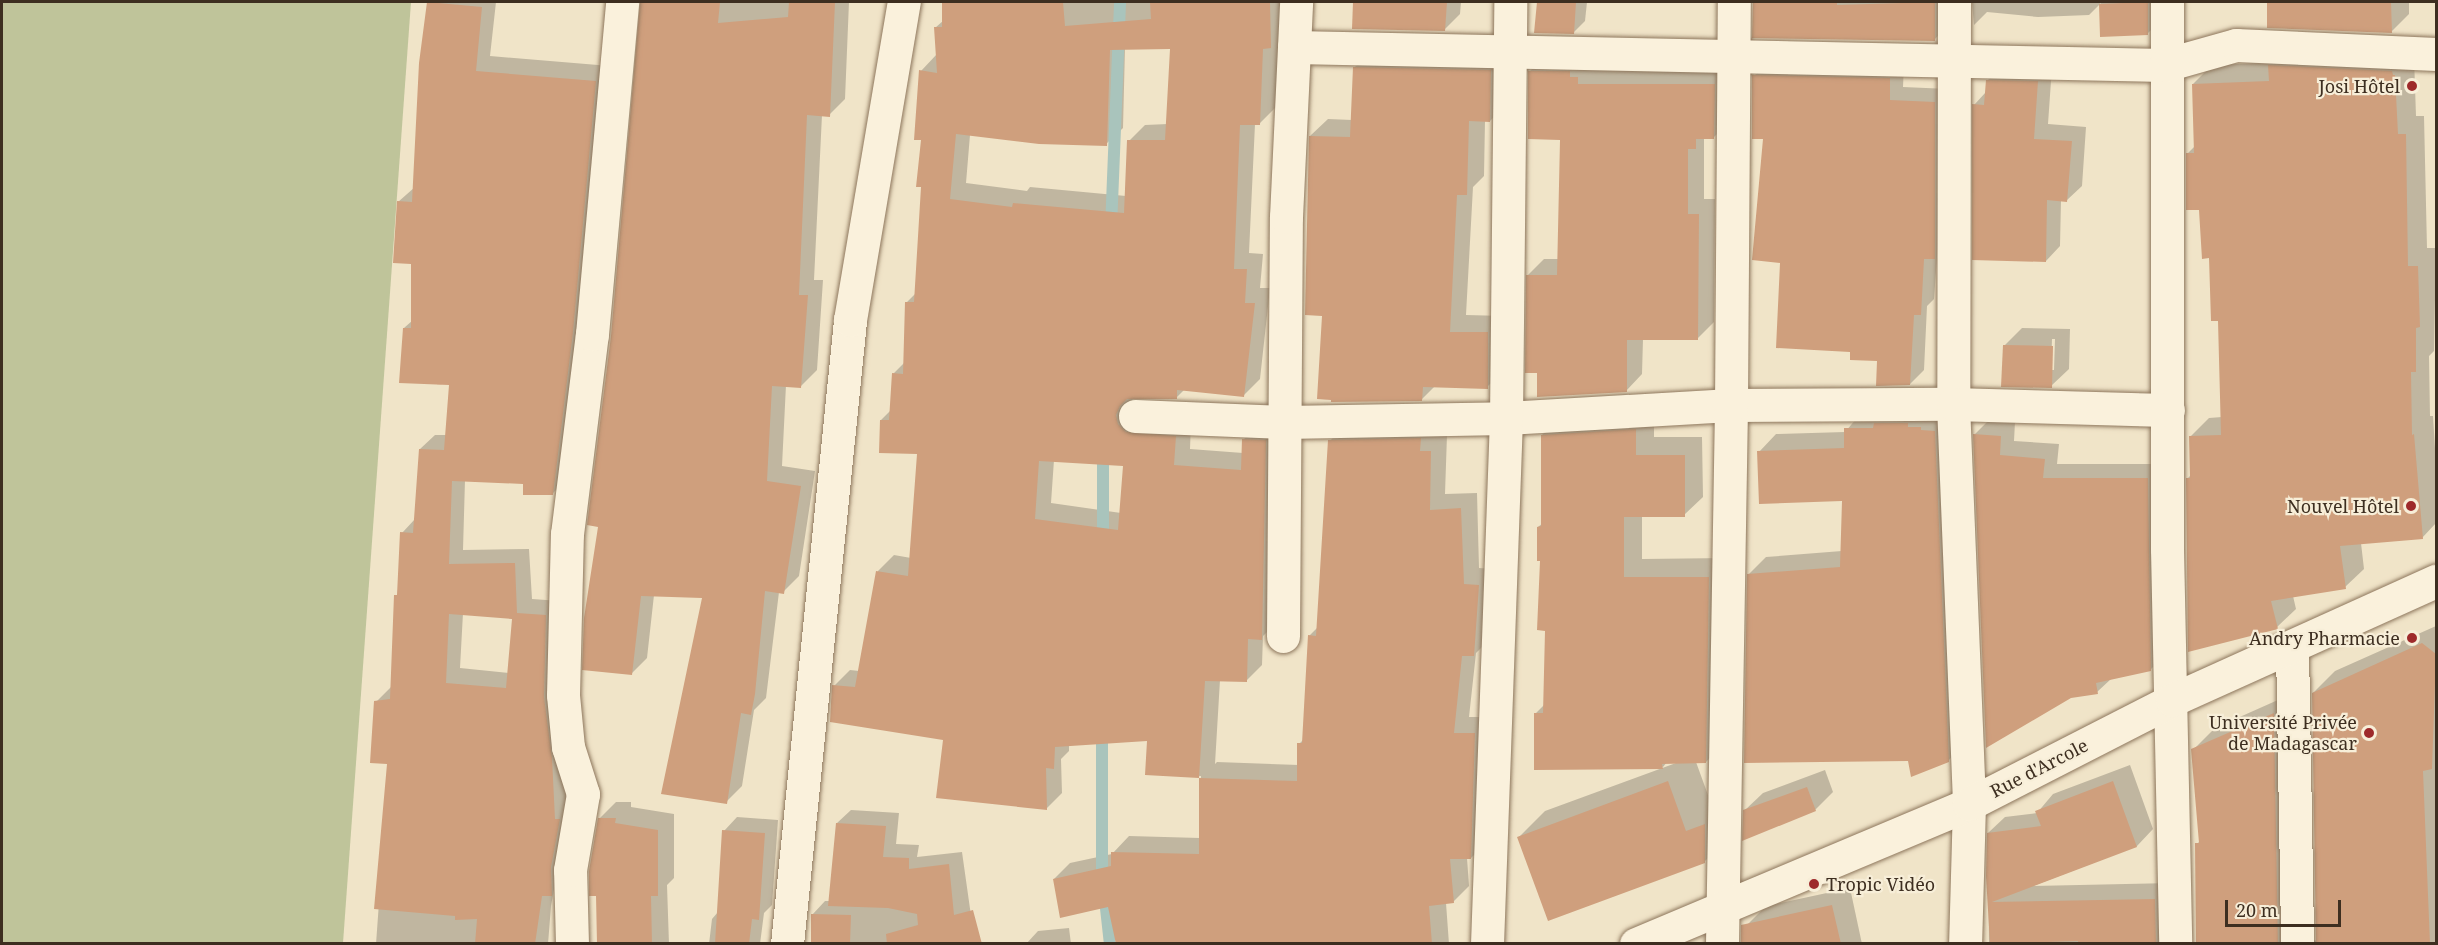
<!DOCTYPE html>
<html>
<head>
<meta charset="utf-8">
<style>
	body { margin:0 }
	#map { position:relative; width:2438px; height:945px; overflow:hidden; background:#f0e4c8; font-family:"Noto Serif",serif }
	div>[style] { position:absolute }
	.cemetery>* { inset:0; background:#bfc49a }
	.shadow>* { inset:0; background:#0003 }
	.stream>* { height:12px; margin:-6px; padding:0 6px; transform-origin:6px; border-radius:6px; background:#a9c4bc }
	.building>* { inset:0; background:#cf9f7d }
	.roads { filter:drop-shadow(0 0 2px #8d765c) drop-shadow(0 0 2px #8d765c) }
	.street>* { height:33px; margin:-16.5px; padding:0 16.5px; transform-origin:16.5px; border-radius:16.5px; background:#faf1dc }
	.secondary>* { height:33px; margin:-16.5px; padding:0 16.5px; transform-origin:16.5px; border-radius:16.5px; background:#faf1dc }
	.dots>* { width:16px; height:16px; translate:-50% -50%; box-sizing:border-box; border:3px solid #f7eed8; border-radius:50% }
	span { translate:-50% -50%; white-space:nowrap; text-align:center; line-height:1.15; -webkit-text-stroke:4.5px #f7eed8; paint-order:stroke }
	.poi-label { font-size:18px; color:#3d2e20 }
	.right { translate:-100% -50%; text-align:right }
	.left { translate:0 -50%; text-align:left }
	.street-label { font-size:18px; color:#3d2e20 }
	.frame { position:absolute; inset:0; border:3px solid #3d2e20; pointer-events:none }
	.scale { position:absolute; left:2225px; top:900px; width:116px; height:27px; box-sizing:border-box; border:3px solid #3d2e20; border-top:0; padding-left:8px; font-size:18px; line-height:21px; white-space:nowrap; color:#3d2e20; -webkit-text-stroke:4px #f7eed8; paint-order:stroke }
</style>
</head>
<body>
<div id="map">
	<div class="cemetery">
		<i style="clip-path:polygon(2px 2px,411px 2px,343px 943px,2px 943px)"></i>
	</div>
	<div class="shadow">
		<i style="clip-path:polygon(evenodd,428px 2px,496px 2px,490px 56px,610px 66px,567px 479px,552px 494px,524px 483px,465px 480px,463px 550px,529px 549px,532px 599px,560px 601px,569px 805px,551px 906px,548px 944px,376px 944px,389px 763px,376px 702px,391px 687px,402px 533px,415px 519px,420px 449px,435px 435px,447px 435px,451px 384px,404px 328px,413px 320px,412px 262px,398px 202px,415px 187px,421px 63px,428px 2px,463px 613px,513px 617px,509px 673px,460px 668px,463px 613px)"></i>
		<i style="clip-path:polygon(642px 2px,849px 2px,845px 99px,829px 115px,822px 115px,814px 280px,823px 280px,817px 370px,801px 386px,786px 385px,782px 466px,815px 471px,799px 576px,783px 592px,779px 592px,766px 698px,754px 710px,742px 786px,726px 802px,704px 596px,654px 595px,647px 658px,632px 673px,600px 526px,612px 336px)"></i>
		<i style="clip-path:polygon(evenodd,943px 2px,1286px 2px,1275px 108px,1259px 124px,1255px 124px,1249px 253px,1263px 254px,1260px 288px,1270px 288px,1260px 379px,1244px 395px,1185px 389px,1177px 397px,1132px 397px,1134px 408px,1191px 421px,1190px 449px,1243px 453px,1243px 440px,1260px 424px,1281px 424px,1277px 622px,1263px 636px,1262px 665px,1246px 681px,1220px 680px,1215px 764px,1217px 762px,1299px 765px,1299px 744px,1304px 739px,1309px 636px,1318px 627px,1330px 441px,1346px 424px,1447px 435px,1445px 494px,1477px 493px,1479px 568px,1494px 569px,1490px 639px,1476px 653px,1469px 717px,1491px 717px,1487px 842px,1471px 858px,1467px 858px,1469px 886px,1453px 902px,1446px 903px,1449px 944px,1196px 944px,1054px 879px,1070px 863px,1112px 854px,1129px 836px,1200px 838px,1201px 776px,1146px 773px,1148px 739px,1069px 745px,1069px 751px,1061px 759px,1062px 793px,1046px 809px,944px 739px,834px 686px,850px 670px,859px 671px,878px 571px,894px 555px,911px 558px,919px 452px,881px 420px,891px 410px,893px 374px,904px 363px,906px 303px,916px 293px,923px 186px,921px 71px,937px 54px,935px 28px,944px 20px,943px 2px,1125px 48px,1171px 48px,1168px 124px,1145px 125px,1129px 141px,1126px 196px,1030px 187px,1027px 191px,966px 183px,970px 135px,1106px 144px,1123px 128px,1125px 48px,943px 2px,1054px 460px,1124px 464px,1121px 513px,1051px 503px,1054px 460px)"></i>
		<i style="clip-path:polygon(1355px 2px,1461px 2px,1460px 14px,1444px 30px,1353px 28px)"></i>
		<i style="clip-path:polygon(1538px 2px,1587px 2px,1585px 21px,1573px 33px,1536px 32px)"></i>
		<i style="clip-path:polygon(1754px 2px,1954px 2px,1953px 20px,1935px 39px,1754px 36px)"></i>
		<i style="clip-path:polygon(1972px 2px,2157px 2px,2157px 24px,2148px 33px,2102px 36px,2101px 3px,2089px 15px,2038px 17px,1987px 12px,1974px 25px)"></i>
		<i style="clip-path:polygon(2268px 2px,2409px 2px,2409px 14px,2391px 32px,2269px 26px)"></i>
		<i style="clip-path:polygon(1372px 50px,1507px 53px,1507px 104px,1490px 121px,1485px 121px,1484px 176px,1473px 187px,1466px 315px,1505px 316px,1504px 370px,1487px 387px,1435px 386px,1422px 399px,1323px 314px,1310px 136px,1328px 119px,1352px 120px,1354px 68px)"></i>
		<i style="clip-path:polygon(1546px 55px,1730px 68px,1730px 121px,1714px 137px,1704px 138px,1704px 199px,1715px 199px,1714px 322px,1698px 338px,1643px 339px,1642px 374px,1626px 391px,1538px 372px,1528px 275px,1544px 259px,1559px 259px,1562px 138px,1530px 71px)"></i>
		<i style="clip-path:polygon(2414px 57px,2416px 116px,2424px 116px,2427px 248px,2436px 248px,2434px 351px,2429px 356px,2430px 416px,2433px 416px,2436px 464px,2436px 523px,2422px 538px,2361px 543px,2364px 569px,2345px 587px,2293px 596px,2296px 609px,2277px 627px,2187px 479px,2191px 475px,2190px 437px,2209px 418px,2222px 417px,2220px 320px,2211px 257px,2187px 154px,2196px 145px,2193px 84px,2212px 65px)"></i>
		<i style="clip-path:polygon(1768px 62px,1904px 64px,1903px 87px,1949px 89px,1934px 299px,1927px 306px,1924px 370px,1910px 384px,1879px 360px,1852px 350px,1782px 261px,1754px 76px)"></i>
		<i style="clip-path:polygon(2002px 66px,2052px 67px,2048px 124px,2086px 127px,2082px 186px,2067px 200px,2061px 200px,2060px 246px,2046px 261px,1974px 105px,1986px 92px,1987px 81px)"></i>
		<i style="clip-path:polygon(evenodd,2022px 328px,2070px 329px,2069px 369px,2051px 386px,2004px 346px,2022px 328px,2052px 339px,2055px 339px,2054px 370px,2051px 370px,2052px 339px)"></i>
		<i style="clip-path:polygon(1938px 410px,1965px 743px,1948px 761px,1909px 759px,1748px 575px,1766px 557px,1842px 551px,1844px 500px,1759px 452px,1776px 434px,1845px 432px,1863px 411px)"></i>
		<i style="clip-path:polygon(1654px 411px,1654px 437px,1702px 437px,1703px 497px,1684px 515px,1642px 516px,1642px 559px,1727px 558px,1724px 743px,1706px 762px,1696px 762px,1712px 806px,1730px 836px,1704px 862px,1519px 837px,1545px 811px,1676px 763px,1667px 762px,1663px 767px,1535px 714px,1544px 705px,1546px 629px,1538px 527px,1543px 523px,1542px 435px,1561px 417px)"></i>
		<i style="clip-path:polygon(1989px 420px,2015px 422px,2014px 441px,2059px 444px,2057px 464px,2163px 464px,2165px 655px,2150px 670px,2111px 679px,2097px 692px,1974px 435px)"></i>
		<i style="clip-path:polygon(2436px 626px,2436px 944px,2198px 944px,2197px 844px,2201px 840px,2193px 750px,2215px 728px,2296px 692px,2311px 939px,2317px 941px,2313px 693px,2335px 671px)"></i>
		<i style="clip-path:polygon(2130px 765px,2153px 829px,2137px 846px,2033px 886px,2172px 883px,2165px 944px,1989px 944px,1988px 833px,2005px 817px,2037px 813px,2053px 794px)"></i>
		<i style="clip-path:polygon(1825px 770px,1833px 792px,1815px 810px,1744px 811px,1763px 793px)"></i>
		<i style="clip-path:polygon(616px 802px,631px 802px,631px 807px,674px 814px,674px 878px,667px 885px,669px 944px,599px 944px,599px 819px)"></i>
		<i style="clip-path:polygon(851px 810px,899px 813px,896px 844px,919px 845px,917px 857px,962px 852px,975px 944px,811px 944px,812px 915px,825px 901px,830px 901px,837px 823px)"></i>
		<i style="clip-path:polygon(737px 817px,778px 820px,772px 905px,764px 913px,760px 944px,709px 944px,712px 919px,718px 912px,724px 831px)"></i>
		<i style="clip-path:polygon(1850px 888px,1862px 944px,1752px 944px,1748px 924px,1766px 906px)"></i>
		<i style="clip-path:polygon(1069px 928px,1071px 944px,1026px 944px,1038px 931px)"></i>
	</div>
	<div class="stream">
		<i style="left:1111px;top:228px;width:226px;rotate:-87.7deg"></i>
		<i style="left:1103px;top:543px;width:94px;rotate:-90deg"></i>
		<i style="left:1102px;top:728px;width:144px;rotate:90deg"></i>
		<i style="left:1102px;top:872px;width:72px;rotate:83.7deg"></i>
	</div>
	<div class="building">
		<i style="clip-path:polygon(evenodd,427px 2px,482px 7px,476px 71px,596px 81px,573px 332px,553px 495px,523px 495px,523px 484px,452px 481px,449px 564px,515px 563px,517px 613px,546px 615px,544px 697px,552px 758px,555px 819px,560px 819px,551px 867px,552px 896px,542px 896px,535px 944px,475px 944px,477px 919px,455px 920px,455px 916px,374px 909px,387px 764px,370px 763px,374px 701px,390px 699px,394px 595px,397px 595px,400px 532px,413px 533px,419px 449px,444px 450px,449px 385px,399px 383px,403px 328px,411px 328px,411px 264px,393px 263px,397px 201px,412px 202px,419px 63px,427px 2px,449px 614px,512px 619px,506px 688px,446px 683px,449px 614px)"></i>
		<i style="clip-path:polygon(640px 2px,720px 2px,718px 23px,788px 17px,789px 2px,835px 2px,830px 117px,807px 115px,799px 295px,808px 295px,801px 388px,772px 386px,767px 481px,801px 486px,784px 594px,765px 591px,755px 694px,751px 715px,741px 713px,727px 804px,661px 794px,702px 598px,641px 596px,632px 675px,582px 670px,584px 618px,598px 527px,587px 525px,611px 336px)"></i>
		<i style="clip-path:polygon(evenodd,942px 2px,1063px 2px,1065px 26px,1151px 19px,1150px 2px,1270px 2px,1271px 48px,1263px 49px,1260px 125px,1240px 125px,1234px 269px,1247px 269px,1245px 303px,1255px 303px,1244px 397px,1177px 390px,1177px 399px,1127px 399px,1120px 406px,1116px 415px,1118px 424px,1126px 432px,1176px 436px,1174px 465px,1241px 470px,1242px 439px,1266px 440px,1262px 640px,1248px 639px,1247px 682px,1205px 681px,1199px 778px,1145px 775px,1147px 741px,1055px 747px,1054px 769px,1046px 768px,1047px 810px,936px 798px,943px 740px,830px 722px,832px 685px,855px 687px,876px 571px,908px 576px,917px 454px,879px 453px,880px 420px,889px 420px,892px 373px,903px 374px,905px 302px,914px 302px,921px 187px,916px 187px,921px 140px,914px 140px,919px 70px,937px 73px,934px 27px,942px 27px,942px 2px,1170px 49px,1165px 140px,1127px 140px,1124px 213px,1013px 203px,1012px 207px,950px 199px,956px 134px,1039px 144px,1107px 146px,1110px 50px,1170px 49px,942px 2px,1039px 461px,1123px 466px,1118px 530px,1035px 519px,1039px 461px)"></i>
		<i style="clip-path:polygon(1353px 2px,1447px 2px,1445px 31px,1352px 29px)"></i>
		<i style="clip-path:polygon(1537px 2px,1576px 2px,1574px 34px,1534px 33px)"></i>
		<i style="clip-path:polygon(1753px 2px,1837px 2px,1837px 5px,1935px 2px,1935px 41px,1752px 38px)"></i>
		<i style="clip-path:polygon(2148px 2px,2148px 35px,2100px 37px,2099px 4px)"></i>
		<i style="clip-path:polygon(2267px 2px,2391px 2px,2392px 33px,2267px 28px)"></i>
		<i style="clip-path:polygon(2268px 65px,2392px 71px,2393px 75px,2395px 75px,2398px 134px,2406px 134px,2408px 266px,2418px 266px,2420px 327px,2416px 328px,2416px 372px,2411px 372px,2412px 435px,2414px 434px,2423px 539px,2340px 546px,2346px 589px,2271px 601px,2278px 629px,2188px 652px,2186px 478px,2190px 478px,2189px 436px,2221px 435px,2218px 321px,2211px 321px,2209px 258px,2202px 259px,2199px 210px,2186px 210px,2186px 153px,2194px 153px,2192px 84px,2269px 81px)"></i>
		<i style="clip-path:polygon(1353px 67px,1491px 70px,1490px 122px,1469px 121px,1467px 195px,1457px 195px,1450px 332px,1488px 332px,1488px 389px,1423px 387px,1422px 401px,1331px 402px,1331px 400px,1317px 399px,1322px 316px,1305px 315px,1309px 136px,1350px 137px)"></i>
		<i style="clip-path:polygon(1528px 71px,1570px 71px,1570px 77px,1578px 77px,1578px 84px,1715px 84px,1714px 139px,1696px 139px,1696px 149px,1688px 149px,1688px 214px,1699px 214px,1698px 340px,1627px 340px,1627px 392px,1537px 397px,1537px 373px,1525px 373px,1526px 275px,1557px 275px,1560px 140px,1528px 139px)"></i>
		<i style="clip-path:polygon(1752px 75px,1890px 78px,1890px 100px,1935px 102px,1935px 259px,1924px 259px,1921px 315px,1914px 315px,1910px 385px,1876px 386px,1877px 361px,1850px 360px,1850px 352px,1776px 348px,1780px 263px,1752px 260px,1763px 139px,1752px 139px)"></i>
		<i style="clip-path:polygon(1986px 80px,2038px 81px,2034px 139px,2072px 141px,2067px 202px,2047px 200px,2046px 262px,1972px 260px,1972px 104px,1984px 105px)"></i>
		<i style="clip-path:polygon(2003px 345px,2053px 346px,2052px 388px,2001px 387px)"></i>
		<i style="clip-path:polygon(1874px 423px,1908px 423px,1908px 427px,1921px 427px,1921px 430px,1935px 431px,1949px 762px,1911px 777px,1908px 761px,1744px 763px,1747px 574px,1840px 567px,1842px 501px,1759px 504px,1757px 451px,1844px 448px,1844px 428px,1873px 428px)"></i>
		<i style="clip-path:polygon(1636px 429px,1636px 455px,1685px 455px,1685px 517px,1624px 517px,1624px 577px,1709px 577px,1706px 763px,1662px 764px,1663px 769px,1534px 770px,1534px 713px,1543px 713px,1545px 631px,1537px 630px,1540px 561px,1537px 561px,1537px 527px,1541px 526px,1541px 435px)"></i>
		<i style="clip-path:polygon(1973px 434px,2001px 436px,2000px 455px,2045px 459px,2043px 478px,2148px 478px,2151px 671px,2096px 683px,2098px 694px,2071px 698px,1986px 748px)"></i>
		<i style="clip-path:polygon(1421px 438px,1420px 451px,1431px 451px,1430px 510px,1461px 508px,1464px 584px,1479px 585px,1474px 656px,1462px 656px,1454px 733px,1475px 733px,1471px 859px,1450px 859px,1454px 903px,1429px 906px,1432px 944px,1116px 944px,1108px 907px,1060px 918px,1053px 879px,1111px 866px,1111px 852px,1199px 854px,1199px 778px,1297px 781px,1297px 743px,1302px 743px,1308px 635px,1316px 636px,1328px 440px)"></i>
		<i style="clip-path:polygon(2422px 643px,2436px 654px,2432px 769px,2423px 771px,2430px 944px,2316px 944px,2312px 693px)"></i>
		<i style="clip-path:polygon(2274px 713px,2278px 944px,2196px 944px,2195px 843px,2199px 843px,2191px 749px)"></i>
		<i style="clip-path:polygon(1668px 781px,1686px 831px,1705px 824px,1705px 863px,1548px 921px,1517px 837px)"></i>
		<i style="clip-path:polygon(2113px 781px,2137px 847px,1992px 902px,2155px 899px,2156px 944px,2078px 944px,2078px 941px,1990px 944px,1986px 876px,1987px 833px,2041px 826px,2035px 811px)"></i>
		<i style="clip-path:polygon(1807px 787px,1816px 811px,1742px 841px,1743px 810px)"></i>
		<i style="clip-path:polygon(598px 818px,616px 818px,615px 823px,658px 830px,658px 896px,651px 896px,652px 944px,597px 944px,596px 896px,589px 896px,589px 871px)"></i>
		<i style="clip-path:polygon(836px 823px,886px 826px,883px 857px,909px 858px,909px 869px,949px 864px,954px 915px,973px 910px,982px 944px,887px 944px,886px 934px,918px 925px,917px 914px,888px 908px,828px 906px)"></i>
		<i style="clip-path:polygon(722px 830px,765px 833px,759px 920px,752px 919px,749px 944px,715px 944px)"></i>
		<i style="clip-path:polygon(1832px 905px,1841px 944px,1741px 944px,1741px 925px)"></i>
		<i style="clip-path:polygon(811px 914px,851px 915px,850px 944px,811px 944px)"></i>
	</div>
	<div class="roads">
		<div class="street">
			<i style="left:1954px;top:2px;width:402px;rotate:90.1deg"></i>
			<i style="left:1953px;top:404px;width:400px;rotate:87.7deg"></i>
			<i style="left:1969px;top:804px;width:140px;rotate:91.6deg"></i>
			<i style="left:2167px;top:2px;width:547px;rotate:90deg"></i>
			<i style="left:2167px;top:549px;width:395px;rotate:88.8deg"></i>
			<i style="left:1294px;top:47px;width:871px;rotate:1.18deg"></i>
			<i style="left:2165px;top:65px;width:74px;rotate:-15.7deg"></i>
			<i style="left:2236px;top:45px;width:200px;rotate:2.6deg"></i>
			<i style="left:1135px;top:416px;width:149px;rotate:2.3deg"></i>
			<i style="left:1284px;top:422px;width:222px;rotate:-1deg"></i>
			<i style="left:1506px;top:418px;width:225px;rotate:-3.3deg"></i>
			<i style="left:1731px;top:405px;width:222px;rotate:-0.3deg"></i>
			<i style="left:1953px;top:404px;width:215px;rotate:1.6deg"></i>
			<i style="left:1283px;top:636px;width:419px;rotate:-89.6deg"></i>
			<i style="left:1286px;top:217px;width:215px;rotate:-87.3deg"></i>
			<i style="left:2292px;top:647px;width:297px;rotate:89deg"></i>
			<i style="left:572px;top:944px;width:74px;rotate:-91.5deg"></i>
			<i style="left:570px;top:870px;width:77px;rotate:-80.3deg"></i>
			<i style="left:583px;top:794px;width:49px;rotate:-107.7deg"></i>
			<i style="left:568px;top:747px;width:52px;rotate:-95.5deg"></i>
			<i style="left:563px;top:695px;width:161px;rotate:-88.6deg"></i>
			<i style="left:567px;top:534px;width:202px;rotate:-82.9deg"></i>
			<i style="left:592px;top:334px;width:333px;rotate:-84.8deg"></i>
			<i style="left:787px;top:944px;width:627px;rotate:-84.23deg"></i>
			<i style="left:850px;top:320px;width:323px;rotate:-80.4deg"></i>
			<i style="left:1722px;top:944px;width:539px;rotate:-89.04deg"></i>
			<i style="left:1731px;top:405px;width:403px;rotate:-89.6deg"></i>
		</div>
		<div class="secondary">
			<i style="left:1487px;top:944px;width:526px;rotate:-87.93deg"></i>
			<i style="left:1506px;top:418px;width:416px;rotate:-89.4deg"></i>
			<i style="left:1636px;top:944px;width:361px;rotate:-22.8deg"></i>
			<i style="left:1969px;top:804px;width:228px;rotate:-27.1deg"></i>
			<i style="left:2172px;top:700px;width:290px;rotate:-24.3deg"></i>
		</div>
	</div>
	<div class="dots">
		<i style="left:2412px;top:86px;background:#9e2a2b"></i>
		<i style="left:2411px;top:506px;background:#9e2a2b"></i>
		<i style="left:2412px;top:638px;background:#9e2a2b"></i>
		<i style="left:2369px;top:733px;background:#9e2a2b"></i>
		<i style="left:1814px;top:884px;background:#9e2a2b"></i>
	</div>
	<div class="poi-label">
		<span class="right" style="left:2400px;top:86px">Josi Hôtel</span>
		<span class="right" style="left:2399px;top:506px">Nouvel Hôtel</span>
		<span class="right" style="left:2400px;top:638px">Andry Pharmacie</span>
		<span class="right" style="left:2357px;top:733px">Université Privée<br>de Madagascar</span>
		<span class="left" style="left:1826px;top:884px">Tropic Vidéo</span>
	</div>
	<div class="street-label">
		<span style="left:2039px;top:768px;rotate:-27deg">Rue d'Arcole</span>
	</div>
	<div class="frame"></div>
	<div class="scale">20 m</div>
</div>
</body>
</html>
